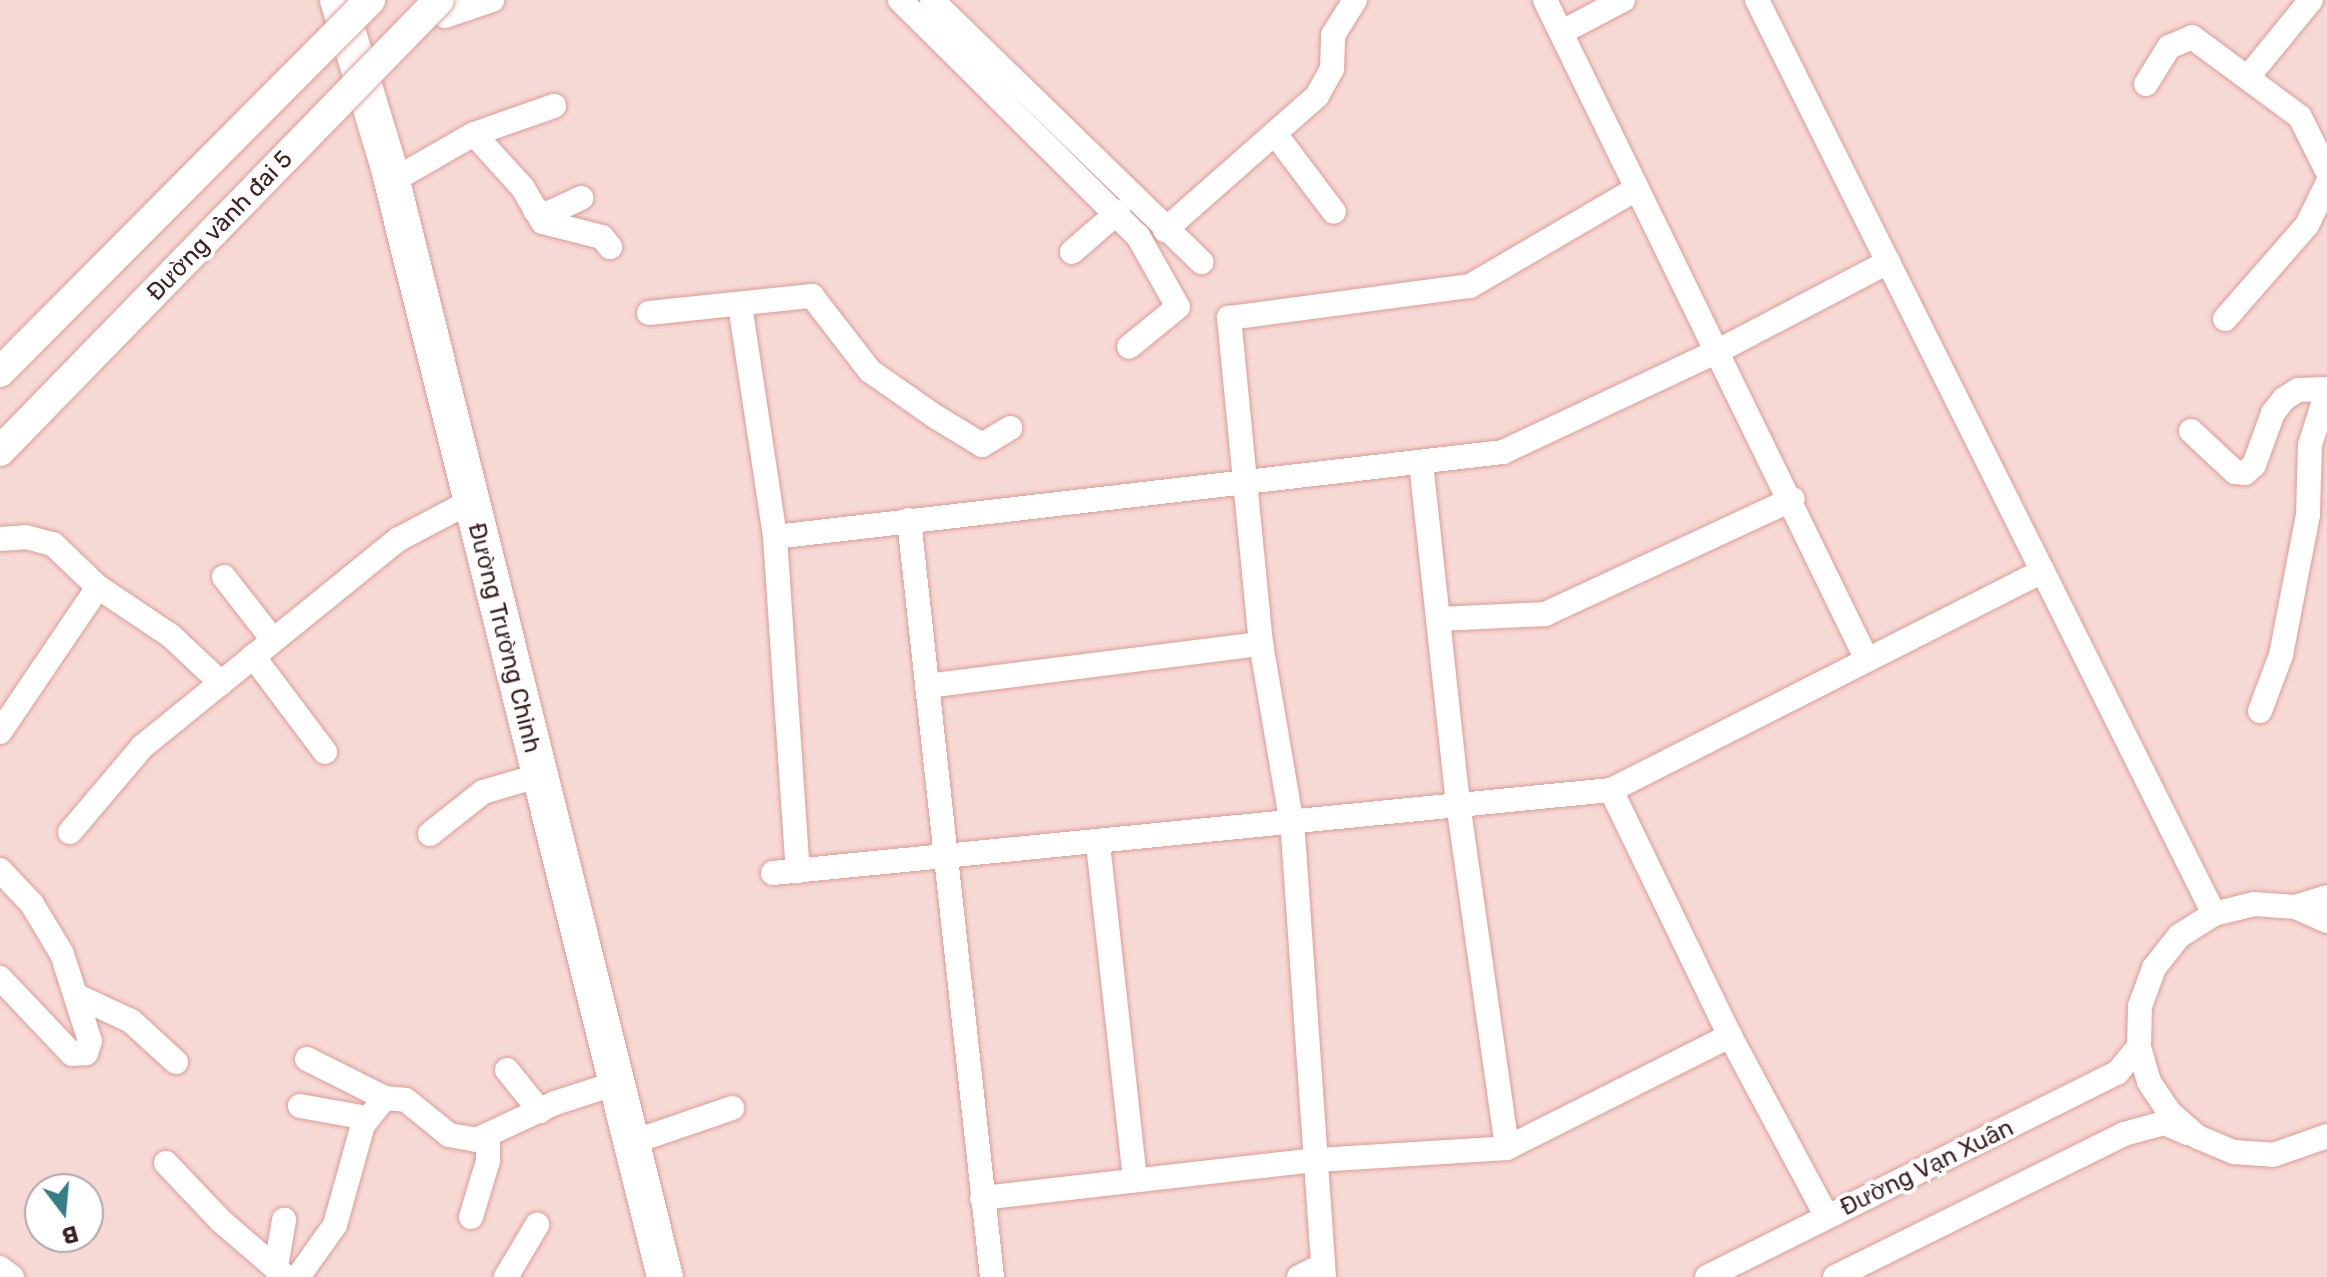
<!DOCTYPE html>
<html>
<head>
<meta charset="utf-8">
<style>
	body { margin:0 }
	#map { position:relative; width:2327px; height:1277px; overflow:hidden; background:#f6d9d5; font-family:Rubik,sans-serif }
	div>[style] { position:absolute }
	.roads { filter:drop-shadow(0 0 2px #df9c95) drop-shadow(0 0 2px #df9c95) }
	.minor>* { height:24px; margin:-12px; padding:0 12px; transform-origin:12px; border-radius:12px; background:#fff }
	.highway>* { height:36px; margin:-18px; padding:0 18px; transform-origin:18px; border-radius:18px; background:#fff }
	.bridges { filter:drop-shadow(0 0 2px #df9c95) drop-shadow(0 0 2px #df9c95) }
	.major-bridge>* { height:30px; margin:-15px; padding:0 15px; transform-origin:15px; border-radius:15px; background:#fff }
	span { translate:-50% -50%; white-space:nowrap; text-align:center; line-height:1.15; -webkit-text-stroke:8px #fff; paint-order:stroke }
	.street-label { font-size:24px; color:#3c221f }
	.north { position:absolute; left:24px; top:1173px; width:80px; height:80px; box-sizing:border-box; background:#fff; border:2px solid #b1a7a5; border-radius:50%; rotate:164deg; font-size:22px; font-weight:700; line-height:32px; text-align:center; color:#3c221f }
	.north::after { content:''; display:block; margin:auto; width:28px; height:36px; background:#367e86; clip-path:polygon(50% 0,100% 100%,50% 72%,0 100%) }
</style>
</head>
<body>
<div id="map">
	<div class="roads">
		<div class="minor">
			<i style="left:900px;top:0;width:335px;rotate:44.8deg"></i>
			<i style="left:1138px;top:236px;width:81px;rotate:60.6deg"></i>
			<i style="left:1178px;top:307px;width:63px;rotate:140.8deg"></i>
			<i style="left:932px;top:0;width:376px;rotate:44.2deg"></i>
			<i style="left:1545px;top:0;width:734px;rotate:63.99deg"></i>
			<i style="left:1757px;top:0;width:1022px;rotate:63.43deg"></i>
			<i style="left:445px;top:16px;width:50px;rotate:-18.8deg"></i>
			<i style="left:1562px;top:32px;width:69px;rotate:-27.7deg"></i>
			<i style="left:2248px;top:77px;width:99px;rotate:-50.7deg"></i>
			<i style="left:2146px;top:84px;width:44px;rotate:-58.1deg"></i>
			<i style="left:2169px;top:47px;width:25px;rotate:-23deg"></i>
			<i style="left:2192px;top:37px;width:134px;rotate:36.5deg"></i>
			<i style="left:2300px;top:117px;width:60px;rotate:63.4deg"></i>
			<i style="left:474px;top:134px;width:73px;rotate:47.8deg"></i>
			<i style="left:523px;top:188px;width:39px;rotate:60deg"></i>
			<i style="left:543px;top:222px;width:61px;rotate:14.3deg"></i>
			<i style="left:602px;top:237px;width:13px;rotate:51deg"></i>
			<i style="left:1276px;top:135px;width:96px;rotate:53deg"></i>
			<i style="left:392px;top:181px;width:95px;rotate:-29.8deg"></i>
			<i style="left:474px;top:134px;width:85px;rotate:-19.3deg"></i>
			<i style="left:535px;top:210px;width:13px;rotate:18deg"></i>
			<i style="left:547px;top:214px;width:38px;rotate:-25deg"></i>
			<i style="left:1165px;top:230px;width:203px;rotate:-41.4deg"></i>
			<i style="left:1317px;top:96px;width:31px;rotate:-61deg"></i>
			<i style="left:1332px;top:69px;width:34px;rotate:-88deg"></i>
			<i style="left:1333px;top:35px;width:41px;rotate:-57.8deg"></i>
			<i style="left:1072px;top:252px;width:61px;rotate:-41deg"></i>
			<i style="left:740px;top:305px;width:235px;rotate:81.4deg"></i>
			<i style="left:775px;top:537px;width:335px;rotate:86.1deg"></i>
			<i style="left:649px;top:313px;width:164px;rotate:-6deg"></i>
			<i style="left:812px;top:296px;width:95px;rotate:52.3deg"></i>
			<i style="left:870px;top:371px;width:80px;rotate:34.9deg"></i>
			<i style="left:936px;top:417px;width:54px;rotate:31.3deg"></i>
			<i style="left:982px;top:445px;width:33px;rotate:-31deg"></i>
			<i style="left:2225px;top:319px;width:125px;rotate:-48.9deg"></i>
			<i style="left:2307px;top:225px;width:46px;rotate:-64deg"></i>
			<i style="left:2191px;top:431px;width:60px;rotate:43deg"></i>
			<i style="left:2235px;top:472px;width:10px;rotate:6deg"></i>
			<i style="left:2245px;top:473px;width:12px;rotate:-42deg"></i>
			<i style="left:2254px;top:465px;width:55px;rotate:-69.9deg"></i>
			<i style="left:2273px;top:413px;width:18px;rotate:-52deg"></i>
			<i style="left:2284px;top:399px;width:17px;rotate:-33deg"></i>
			<i style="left:2298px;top:390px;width:29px;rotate:-2deg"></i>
			<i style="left:1421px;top:463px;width:342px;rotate:83.8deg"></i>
			<i style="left:1458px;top:803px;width:348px;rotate:81.9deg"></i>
			<i style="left:909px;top:520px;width:762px;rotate:83.74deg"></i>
			<i style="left:775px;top:537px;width:733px;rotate:-6.66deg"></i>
			<i style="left:1503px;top:452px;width:238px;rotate:-25.2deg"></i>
			<i style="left:1718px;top:351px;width:192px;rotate:-27.6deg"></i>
			<i style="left:0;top:539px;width:26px;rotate:-4deg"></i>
			<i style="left:26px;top:537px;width:28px;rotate:15deg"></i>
			<i style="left:53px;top:544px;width:62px;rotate:43.7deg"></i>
			<i style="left:98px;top:587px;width:88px;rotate:33.9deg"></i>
			<i style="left:171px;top:636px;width:69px;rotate:43.2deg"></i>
			<i style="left:224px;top:577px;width:80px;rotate:52.1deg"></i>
			<i style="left:1440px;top:619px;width:105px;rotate:-2.7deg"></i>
			<i style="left:1545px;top:614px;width:273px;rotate:-24.9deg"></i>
			<i style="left:253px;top:656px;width:120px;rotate:53.1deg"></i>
			<i style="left:927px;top:686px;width:337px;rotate:-7.2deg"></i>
			<i style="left:2260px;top:711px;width:60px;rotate:-69.4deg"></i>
			<i style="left:2281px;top:655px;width:143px;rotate:-79.1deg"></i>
			<i style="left:2308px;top:515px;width:70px;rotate:-88.4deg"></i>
			<i style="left:2310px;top:445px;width:57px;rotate:-72.5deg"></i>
			<i style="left:0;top:732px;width:175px;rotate:-55.9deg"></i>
			<i style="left:1611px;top:790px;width:273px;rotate:64.2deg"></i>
			<i style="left:1730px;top:1036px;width:205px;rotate:61.8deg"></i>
			<i style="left:70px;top:832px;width:113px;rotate:-49.7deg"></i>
			<i style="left:143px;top:746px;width:329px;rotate:-39deg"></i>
			<i style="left:399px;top:539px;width:81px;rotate:-27.8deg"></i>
			<i style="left:430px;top:834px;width:68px;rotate:-38.4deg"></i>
			<i style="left:483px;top:792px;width:57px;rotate:-16.2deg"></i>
			<i style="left:1098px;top:844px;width:337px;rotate:83.7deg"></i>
			<i style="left:0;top:870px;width:47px;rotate:46.7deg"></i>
			<i style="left:32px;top:904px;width:58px;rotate:59deg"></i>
			<i style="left:62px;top:954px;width:91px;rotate:72.2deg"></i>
			<i style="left:90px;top:1041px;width:13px;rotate:108deg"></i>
			<i style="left:86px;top:1053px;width:14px;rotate:176deg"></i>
			<i style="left:72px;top:1054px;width:105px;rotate:-133.5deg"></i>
			<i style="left:773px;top:873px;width:842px;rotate:-5.66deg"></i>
			<i style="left:1611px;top:790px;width:484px;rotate:-26.9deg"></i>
			<i style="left:2295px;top:907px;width:34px;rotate:-17deg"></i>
			<i style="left:2327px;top:921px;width:35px;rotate:-156deg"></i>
			<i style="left:2295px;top:907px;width:41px;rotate:-175.8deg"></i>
			<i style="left:2254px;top:904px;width:41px;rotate:166deg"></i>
			<i style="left:2214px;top:914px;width:41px;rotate:147.8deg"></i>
			<i style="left:2179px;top:936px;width:41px;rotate:128deg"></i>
			<i style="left:2154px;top:968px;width:40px;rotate:110.2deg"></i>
			<i style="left:2140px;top:1006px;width:41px;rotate:91.4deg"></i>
			<i style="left:2139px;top:1047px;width:36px;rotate:74deg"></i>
			<i style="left:2149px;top:1082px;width:37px;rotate:56deg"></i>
			<i style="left:2170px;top:1113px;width:37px;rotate:41deg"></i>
			<i style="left:2198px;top:1137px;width:39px;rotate:23deg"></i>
			<i style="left:2234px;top:1152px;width:39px;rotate:4deg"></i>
			<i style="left:2273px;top:1155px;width:57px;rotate:-19.4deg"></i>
			<i style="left:77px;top:996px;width:60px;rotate:24.8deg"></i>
			<i style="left:131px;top:1021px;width:61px;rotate:42.3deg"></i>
			<i style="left:307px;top:1059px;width:87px;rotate:26.6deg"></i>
			<i style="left:507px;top:1070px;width:53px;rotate:51.2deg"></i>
			<i style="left:300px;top:1106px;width:68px;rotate:10.2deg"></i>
			<i style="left:630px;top:1143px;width:108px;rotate:-18.9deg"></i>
			<i style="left:166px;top:1163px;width:80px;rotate:46.5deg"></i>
			<i style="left:221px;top:1221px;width:86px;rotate:40.7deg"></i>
			<i style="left:982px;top:1198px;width:338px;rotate:-6.5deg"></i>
			<i style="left:1318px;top:1160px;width:189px;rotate:-3.6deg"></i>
			<i style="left:1507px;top:1148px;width:250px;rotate:-26.7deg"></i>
			<i style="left:471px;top:1217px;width:59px;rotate:-73.1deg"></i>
			<i style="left:488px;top:1161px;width:24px;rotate:-90deg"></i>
			<i style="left:276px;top:1267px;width:48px;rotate:-80.3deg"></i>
			<i style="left:0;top:1268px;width:15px;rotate:37deg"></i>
			<i style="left:298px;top:1277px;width:64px;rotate:-54.6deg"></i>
			<i style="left:335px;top:1225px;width:104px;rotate:-74.4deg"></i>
			<i style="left:363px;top:1125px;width:35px;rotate:-51deg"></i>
			<i style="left:385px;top:1098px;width:21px;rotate:5deg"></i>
			<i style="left:406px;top:1100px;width:55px;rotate:39.1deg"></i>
			<i style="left:449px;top:1135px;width:27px;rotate:10deg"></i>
			<i style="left:476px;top:1140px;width:87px;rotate:-25.1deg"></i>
			<i style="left:555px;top:1103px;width:62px;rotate:-17.9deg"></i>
			<i style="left:506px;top:1277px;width:61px;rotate:-59.2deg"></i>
			<i style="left:1299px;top:1277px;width:25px;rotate:-26deg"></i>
			<i style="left:1324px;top:1277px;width:453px;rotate:-94deg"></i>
			<i style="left:1292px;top:825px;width:184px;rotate:-99.7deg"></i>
			<i style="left:1261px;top:644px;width:328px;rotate:-95.6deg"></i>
			<i style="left:1229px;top:318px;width:243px;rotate:-7.6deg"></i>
			<i style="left:1470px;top:286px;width:190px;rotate:-30.3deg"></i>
			<i style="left:1707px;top:1277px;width:458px;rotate:-26.5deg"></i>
			<i style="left:2117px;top:1073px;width:34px;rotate:-50deg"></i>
			<i style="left:1835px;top:1277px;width:322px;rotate:-26.3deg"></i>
			<i style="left:2124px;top:1134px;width:41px;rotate:-15.4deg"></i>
			<i style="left:2164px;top:1123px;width:26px;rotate:23deg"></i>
		</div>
		<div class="highway">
			<i style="left:338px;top:0;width:172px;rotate:73.1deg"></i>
			<i style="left:388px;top:165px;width:1146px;rotate:76.01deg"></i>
		</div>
	</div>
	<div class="bridges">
		<div class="major-bridge">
			<i style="left:0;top:372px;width:525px;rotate:-45.15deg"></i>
			<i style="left:0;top:451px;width:629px;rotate:-45.77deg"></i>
		</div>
	</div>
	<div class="street-label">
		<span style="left:220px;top:226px;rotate:-46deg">Đường vành đai 5</span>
		<span style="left:504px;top:638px;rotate:76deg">Đường Trường Chinh</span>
		<span style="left:1927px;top:1168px;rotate:-26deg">Đường Vạn Xuân</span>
	</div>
	<div class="north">B</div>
</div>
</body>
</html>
